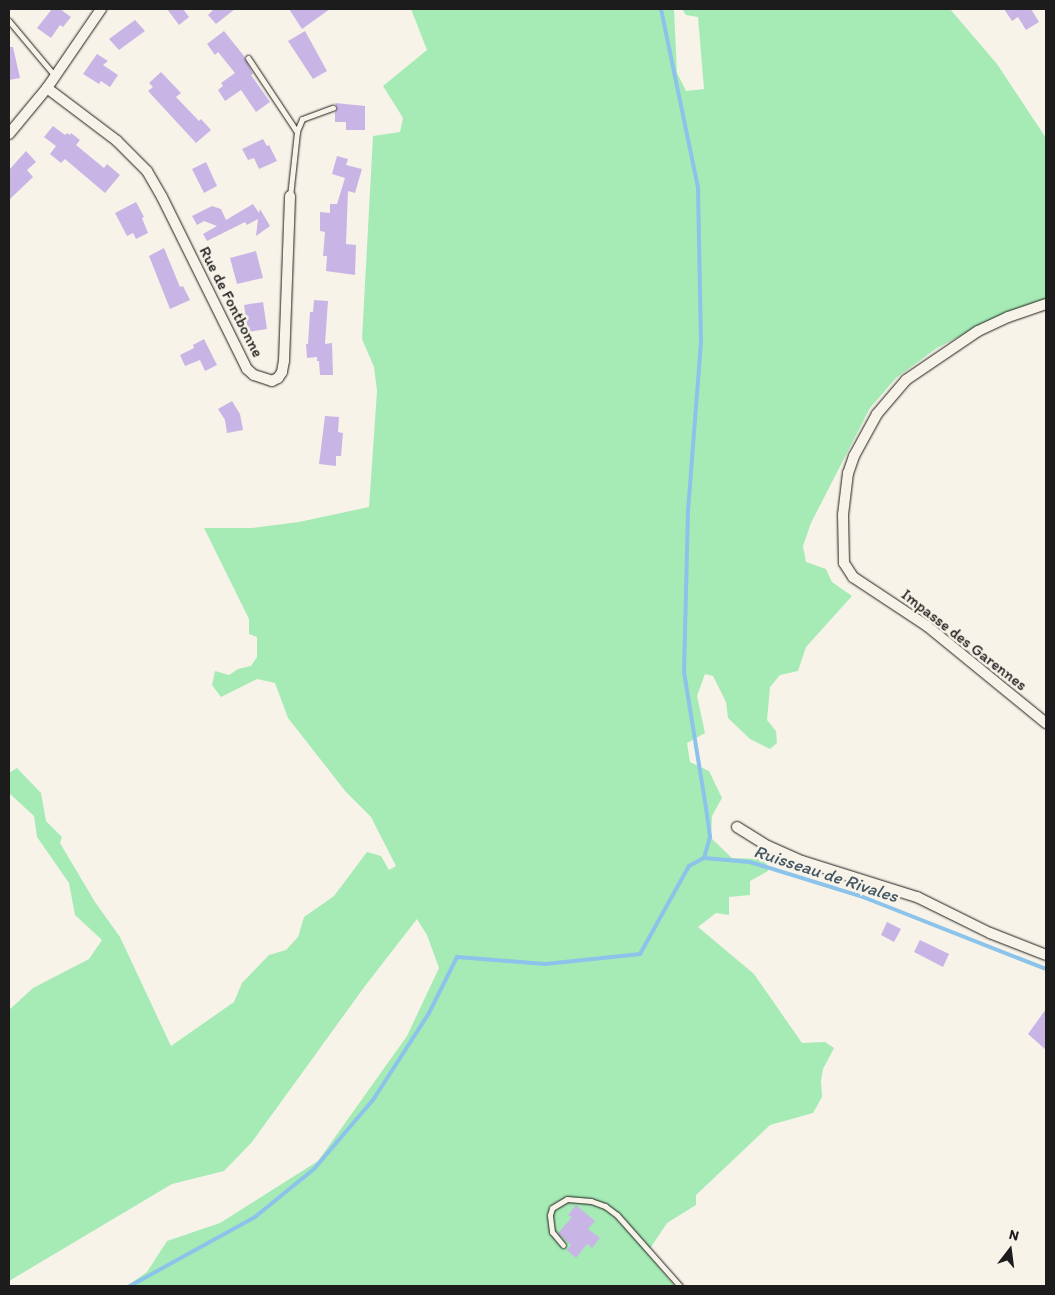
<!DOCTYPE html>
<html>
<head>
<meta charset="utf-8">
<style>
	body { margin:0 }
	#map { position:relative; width:1055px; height:1295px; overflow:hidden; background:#f7f3e8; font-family:Itim,sans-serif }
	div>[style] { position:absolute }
	.green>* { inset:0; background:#a6ebb6 }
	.stream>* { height:4px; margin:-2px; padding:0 2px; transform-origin:2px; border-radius:2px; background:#8bc3ea }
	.building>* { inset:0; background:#c9b5e5 }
	.roads { filter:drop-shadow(0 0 1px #1c1c1c) drop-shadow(0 0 1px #1c1c1c) }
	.service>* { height:5px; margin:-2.5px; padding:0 2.5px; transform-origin:2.5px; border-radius:2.5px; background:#f7f3e8 }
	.minor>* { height:10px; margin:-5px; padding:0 5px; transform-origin:5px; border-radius:5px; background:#f7f3e8 }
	span { translate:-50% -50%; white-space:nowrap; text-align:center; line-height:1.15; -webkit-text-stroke:5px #f7f3e8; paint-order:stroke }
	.street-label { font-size:16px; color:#1c1c1c }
	.water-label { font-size:18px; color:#435664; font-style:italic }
	.frame { position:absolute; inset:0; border:10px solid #1c1c1c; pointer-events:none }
	.north { position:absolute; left:985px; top:1225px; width:50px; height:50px; -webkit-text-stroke:4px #f7f3e8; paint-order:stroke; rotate:15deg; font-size:14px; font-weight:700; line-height:20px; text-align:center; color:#1c1c1c }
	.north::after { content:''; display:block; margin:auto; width:18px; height:22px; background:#1c1c1c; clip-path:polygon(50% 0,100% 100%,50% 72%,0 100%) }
</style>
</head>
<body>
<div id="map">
	<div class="green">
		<i style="clip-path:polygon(411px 9px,674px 9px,677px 73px,686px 91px,704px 89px,698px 17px,686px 15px,682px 9px,950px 9px,997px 64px,1046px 138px,1046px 299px,995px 318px,937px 348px,896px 378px,870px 408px,811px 523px,803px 546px,806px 562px,826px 569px,832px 582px,852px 596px,806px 647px,798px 671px,780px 675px,770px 687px,767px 720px,776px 731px,777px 743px,770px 749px,750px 739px,728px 718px,726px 702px,713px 676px,705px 674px,697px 696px,705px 733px,687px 743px,690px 762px,709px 771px,722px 798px,712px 816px,711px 838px,732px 858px,766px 859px,768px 871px,750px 881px,750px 895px,729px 897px,729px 915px,716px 913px,698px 927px,754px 974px,802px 1043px,825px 1042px,834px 1048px,823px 1069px,821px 1081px,822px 1097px,813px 1113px,770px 1125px,696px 1195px,696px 1205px,667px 1223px,647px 1253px,675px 1286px,127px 1286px,147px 1272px,167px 1241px,220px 1223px,318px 1161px,407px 1036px,439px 968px,427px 935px,417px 919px,365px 986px,252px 1142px,224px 1171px,172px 1184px,9px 1281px,9px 1010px,33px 988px,89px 959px,102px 940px,75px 915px,69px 883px,37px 837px,34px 816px,10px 794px,9px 773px,17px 768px,41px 793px,46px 821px,62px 837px,60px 843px,95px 902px,120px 937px,171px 1046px,234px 1002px,242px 983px,269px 955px,286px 950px,298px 937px,304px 917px,334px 896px,367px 852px,381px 856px,389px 870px,396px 866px,371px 817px,346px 792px,288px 718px,275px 683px,257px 679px,221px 697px,212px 685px,215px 671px,229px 675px,238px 669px,251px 666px,257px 657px,257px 637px,249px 634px,249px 619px,204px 528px,252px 528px,299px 522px,369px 507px,377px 391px,374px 367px,362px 339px,373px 136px,400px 132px,403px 118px,383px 86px,427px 50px)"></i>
	</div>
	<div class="stream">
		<i style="left:661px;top:9px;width:182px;rotate:78.3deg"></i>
		<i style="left:698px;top:187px;width:155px;rotate:88.9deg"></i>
		<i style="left:701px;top:342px;width:169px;rotate:94.4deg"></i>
		<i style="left:688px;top:510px;width:162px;rotate:91.4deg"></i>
		<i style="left:684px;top:672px;width:138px;rotate:80.8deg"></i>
		<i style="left:706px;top:808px;width:29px;rotate:82deg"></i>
		<i style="left:710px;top:837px;width:22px;rotate:106deg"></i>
		<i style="left:130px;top:1286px;width:143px;rotate:-28.9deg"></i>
		<i style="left:255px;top:1217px;width:76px;rotate:-39.1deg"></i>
		<i style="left:314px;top:1169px;width:91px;rotate:-49.5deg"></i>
		<i style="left:373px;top:1100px;width:103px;rotate:-57.2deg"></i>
		<i style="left:429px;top:1013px;width:63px;rotate:-63.4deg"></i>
		<i style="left:457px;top:957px;width:88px;rotate:4.5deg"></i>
		<i style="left:545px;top:964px;width:96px;rotate:-6deg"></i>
		<i style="left:640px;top:954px;width:101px;rotate:-60.9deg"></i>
		<i style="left:689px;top:866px;width:17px;rotate:-28deg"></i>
		<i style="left:704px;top:858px;width:46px;rotate:5deg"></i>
		<i style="left:750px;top:862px;width:118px;rotate:17.2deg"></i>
		<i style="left:863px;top:897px;width:197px;rotate:21.5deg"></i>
	</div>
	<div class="building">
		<i style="clip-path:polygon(52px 9px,60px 9px,71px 17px,63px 27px,60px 25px,51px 38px,37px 28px)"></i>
		<i style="clip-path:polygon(167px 9px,183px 9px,189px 17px,179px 25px)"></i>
		<i style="clip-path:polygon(214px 9px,235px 9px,216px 24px,208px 15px)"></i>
		<i style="clip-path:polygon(289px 9px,330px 9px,302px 29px)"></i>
		<i style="clip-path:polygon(1004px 9px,1031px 9px,1039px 22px,1026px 30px,1018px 17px,1012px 21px)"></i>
		<i style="clip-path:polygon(135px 20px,145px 31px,119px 50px,109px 39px)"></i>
		<i style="clip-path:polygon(224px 31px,244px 56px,253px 74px,251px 75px,270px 102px,256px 112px,241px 90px,225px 101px,218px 90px,223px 86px,221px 83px,235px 73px,218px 52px,215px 55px,207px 44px)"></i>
		<i style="clip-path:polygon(305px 31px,327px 71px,313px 79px,288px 41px)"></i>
		<i style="clip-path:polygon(9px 47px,13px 47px,20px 78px,9px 80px)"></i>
		<i style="clip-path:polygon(97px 54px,108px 61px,103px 65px,118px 75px,110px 87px,101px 81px,99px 84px,83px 74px)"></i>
		<i style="clip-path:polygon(161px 72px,181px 93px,176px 97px,199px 121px,201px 119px,211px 130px,196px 143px,148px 91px,153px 87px,149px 83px)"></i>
		<i style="clip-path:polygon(335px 103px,365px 106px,365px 130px,346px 130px,346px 122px,335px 122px,335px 112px,337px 108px)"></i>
		<i style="clip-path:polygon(53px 126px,65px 135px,67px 133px,70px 135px,71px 133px,80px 140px,76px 145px,104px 168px,107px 164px,120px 175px,105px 193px,65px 159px,61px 163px,50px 154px,56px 146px,44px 137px)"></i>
		<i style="clip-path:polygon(263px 139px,267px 146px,269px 145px,277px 161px,259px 169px,254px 158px,248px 160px,242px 149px)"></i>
		<i style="clip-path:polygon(26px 151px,36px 162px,27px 170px,33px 177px,9px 200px,9px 170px)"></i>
		<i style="clip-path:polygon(337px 156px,348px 159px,346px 165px,362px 169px,355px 193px,348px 191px,346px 244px,356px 245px,355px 275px,326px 271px,327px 256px,323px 256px,325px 232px,320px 231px,320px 212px,330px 213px,330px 204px,337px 204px,345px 178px,332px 174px)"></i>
		<i style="clip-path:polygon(206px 162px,217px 186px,204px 193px,192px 169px)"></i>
		<i style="clip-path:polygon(136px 202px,144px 217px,142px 218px,148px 233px,136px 239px,133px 233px,127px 236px,115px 213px)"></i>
		<i style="clip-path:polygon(253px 204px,259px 213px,260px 209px,270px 226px,256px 236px,258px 219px,247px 225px,245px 222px,207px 241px,203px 234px,217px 226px,204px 221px,197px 225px,192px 216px,212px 206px,221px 209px,226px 220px)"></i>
		<i style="clip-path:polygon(164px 248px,180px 287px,183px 286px,190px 300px,170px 309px,149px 256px)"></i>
		<i style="clip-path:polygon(256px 251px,263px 278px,237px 284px,230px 258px)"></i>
		<i style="clip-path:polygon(314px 300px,328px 301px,325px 344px,332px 343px,333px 375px,320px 375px,319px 361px,317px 361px,317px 357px,307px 358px,306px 344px,308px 344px,310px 312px,313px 312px)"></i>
		<i style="clip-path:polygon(263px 302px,267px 329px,248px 332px,244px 305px)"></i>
		<i style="clip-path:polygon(204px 339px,217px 365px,205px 371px,200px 360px,185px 366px,180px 355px,194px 348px,193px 345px)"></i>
		<i style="clip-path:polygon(232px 401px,240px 414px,243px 430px,227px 433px,225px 420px,218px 409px)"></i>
		<i style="clip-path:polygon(325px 416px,339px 417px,338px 432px,343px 433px,341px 456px,336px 456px,336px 466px,319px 464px)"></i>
		<i style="clip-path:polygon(887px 922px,901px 929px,894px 942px,881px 935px)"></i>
		<i style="clip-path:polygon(920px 940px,949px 954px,943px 967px,914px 952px)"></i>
		<i style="clip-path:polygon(1046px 1009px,1046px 1050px,1028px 1034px)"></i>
		<i style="clip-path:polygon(576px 1205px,595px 1221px,588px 1229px,600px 1238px,592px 1248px,587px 1244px,576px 1258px,567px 1250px,571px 1245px,558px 1233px,572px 1217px,568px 1215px)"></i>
	</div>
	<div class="roads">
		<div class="service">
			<i style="left:9px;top:21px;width:72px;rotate:50.1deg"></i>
			<i style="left:248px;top:58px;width:89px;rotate:56.5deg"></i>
			<i style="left:297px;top:132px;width:64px;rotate:96.2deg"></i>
			<i style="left:297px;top:131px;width:13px;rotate:-67deg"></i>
			<i style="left:302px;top:119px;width:33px;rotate:-20deg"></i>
			<i style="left:563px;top:1245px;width:17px;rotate:-130deg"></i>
			<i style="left:552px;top:1232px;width:17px;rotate:-97deg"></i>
			<i style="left:550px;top:1215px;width:7px;rotate:-74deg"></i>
			<i style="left:552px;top:1208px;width:17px;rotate:-31deg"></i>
			<i style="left:567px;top:1199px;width:24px;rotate:5deg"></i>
			<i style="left:591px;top:1201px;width:15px;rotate:20deg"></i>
			<i style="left:605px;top:1206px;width:15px;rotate:37deg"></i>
			<i style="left:617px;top:1215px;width:95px;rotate:48.4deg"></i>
		</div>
		<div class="minor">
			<i style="left:47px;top:88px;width:88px;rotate:37.1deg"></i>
			<i style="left:117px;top:141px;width:42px;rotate:45deg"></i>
			<i style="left:147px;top:171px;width:30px;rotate:60deg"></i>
			<i style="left:162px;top:197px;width:192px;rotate:63.7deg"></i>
			<i style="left:247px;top:369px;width:9px;rotate:41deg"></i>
			<i style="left:254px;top:375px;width:19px;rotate:18deg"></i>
			<i style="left:272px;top:381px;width:7px;rotate:-27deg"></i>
			<i style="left:278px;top:378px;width:7px;rotate:-56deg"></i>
			<i style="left:282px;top:372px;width:11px;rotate:-80deg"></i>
			<i style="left:284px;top:361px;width:165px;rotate:-87.9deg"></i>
			<i style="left:9px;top:134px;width:60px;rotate:-50.4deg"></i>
			<i style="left:47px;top:88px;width:96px;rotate:-55.6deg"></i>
			<i style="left:1046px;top:304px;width:40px;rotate:161.1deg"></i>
			<i style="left:1008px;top:317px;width:33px;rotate:155deg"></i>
			<i style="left:978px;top:331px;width:87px;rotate:145.8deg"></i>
			<i style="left:906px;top:380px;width:45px;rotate:130.5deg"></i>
			<i style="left:877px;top:414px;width:48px;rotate:118.7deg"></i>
			<i style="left:854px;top:456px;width:18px;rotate:109deg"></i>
			<i style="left:848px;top:473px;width:42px;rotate:96.8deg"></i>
			<i style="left:843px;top:515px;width:48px;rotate:88.8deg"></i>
			<i style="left:844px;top:563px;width:17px;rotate:57deg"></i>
			<i style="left:853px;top:577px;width:89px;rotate:33.5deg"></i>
			<i style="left:927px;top:626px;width:154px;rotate:39.2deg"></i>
			<i style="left:737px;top:827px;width:36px;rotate:32deg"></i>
			<i style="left:768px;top:846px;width:37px;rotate:24deg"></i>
			<i style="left:802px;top:861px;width:121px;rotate:17.4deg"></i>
			<i style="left:917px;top:897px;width:81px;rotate:26.3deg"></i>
			<i style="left:990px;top:933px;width:60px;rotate:21.4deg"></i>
		</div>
	</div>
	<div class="street-label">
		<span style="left:231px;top:302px;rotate:63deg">Rue de Fontbonne</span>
		<span style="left:964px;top:640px;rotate:38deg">Impasse des Garennes</span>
	</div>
	<div class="water-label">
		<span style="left:826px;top:874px;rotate:18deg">Ruisseau de Rivales</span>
	</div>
	<div class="frame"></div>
	<div class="north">N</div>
</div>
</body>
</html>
